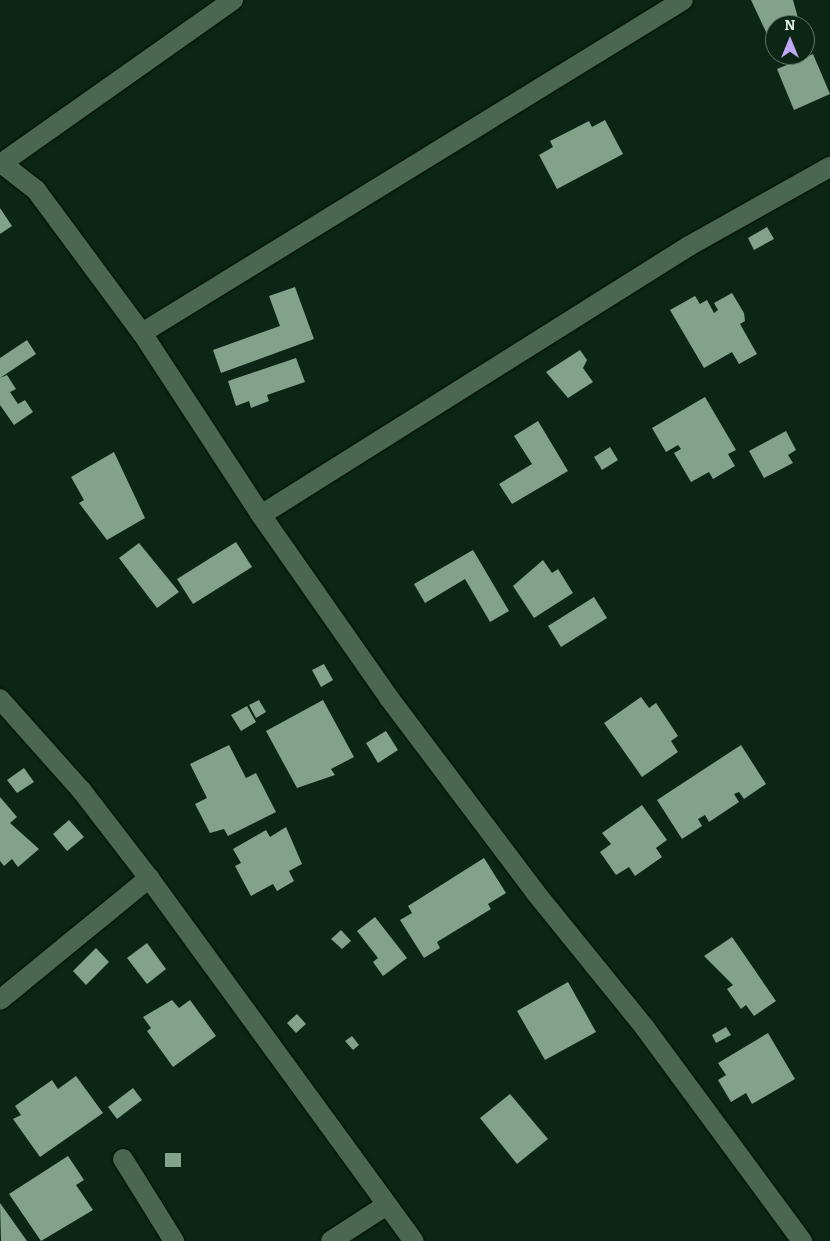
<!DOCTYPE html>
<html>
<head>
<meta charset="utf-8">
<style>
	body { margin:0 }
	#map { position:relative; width:830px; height:1241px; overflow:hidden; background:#0b2614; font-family:Bitter,serif }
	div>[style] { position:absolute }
	.building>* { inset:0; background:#83a28b }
	.roads { filter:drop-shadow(0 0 1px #000f02) drop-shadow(0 0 1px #000f02) }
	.street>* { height:20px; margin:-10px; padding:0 10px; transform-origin:10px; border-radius:10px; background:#4a6752 }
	span { translate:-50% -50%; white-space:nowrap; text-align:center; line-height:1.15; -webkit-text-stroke:5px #0b2614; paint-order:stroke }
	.north { position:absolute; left:765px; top:15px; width:50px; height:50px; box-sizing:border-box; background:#0b2614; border:1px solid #5f7666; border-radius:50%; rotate:0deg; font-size:14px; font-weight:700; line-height:20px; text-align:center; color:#ddede0 }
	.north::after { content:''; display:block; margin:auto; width:18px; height:22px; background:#bfa8f4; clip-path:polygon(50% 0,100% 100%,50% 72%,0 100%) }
</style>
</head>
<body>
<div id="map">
	<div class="building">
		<i style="clip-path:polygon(751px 0,793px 0,800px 25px,775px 25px,775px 51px)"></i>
		<i style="clip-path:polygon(813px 54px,830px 94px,794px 110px,777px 69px)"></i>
		<i style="clip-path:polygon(605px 120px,623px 154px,557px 189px,539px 155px,553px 147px,550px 141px,589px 121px,592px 127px)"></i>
		<i style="clip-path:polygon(0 208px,12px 226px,0 234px)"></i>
		<i style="clip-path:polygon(767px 227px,774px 239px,754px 250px,748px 238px)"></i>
		<i style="clip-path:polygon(295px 287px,314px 339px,221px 373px,213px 350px,280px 326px,269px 296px)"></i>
		<i style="clip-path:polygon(732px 293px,744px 313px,745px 321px,740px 324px,757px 354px,739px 364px,732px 352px,704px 368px,670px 310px,695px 296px,700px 304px,707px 300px,714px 313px,718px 310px,714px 303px)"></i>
		<i style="clip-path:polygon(27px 340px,36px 354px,0 378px,7px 375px,16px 389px,10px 392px,18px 404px,25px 400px,33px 412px,14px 425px,0 405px,0 358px)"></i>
		<i style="clip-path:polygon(580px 350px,587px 360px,583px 368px,593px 382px,568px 398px,546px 372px)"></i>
		<i style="clip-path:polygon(296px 358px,305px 382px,267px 395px,269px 401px,251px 408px,249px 401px,236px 406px,228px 381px)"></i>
		<i style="clip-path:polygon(705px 397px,736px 450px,728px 454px,735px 466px,713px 479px,709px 472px,691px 482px,674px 453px,681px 449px,678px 445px,666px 452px,652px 428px)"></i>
		<i style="clip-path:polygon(538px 421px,568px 471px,512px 504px,499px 484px,532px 464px,514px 436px)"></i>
		<i style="clip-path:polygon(786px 431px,796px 450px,788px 455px,793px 463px,764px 478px,749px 451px)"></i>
		<i style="clip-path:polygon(610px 447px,618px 460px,602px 470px,594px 457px)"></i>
		<i style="clip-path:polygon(114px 452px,145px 518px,107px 540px,79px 503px,84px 500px,71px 477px)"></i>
		<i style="clip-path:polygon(236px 542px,252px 567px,193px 604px,177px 579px)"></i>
		<i style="clip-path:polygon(139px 543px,179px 592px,157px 608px,119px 558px)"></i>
		<i style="clip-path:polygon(473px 550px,509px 611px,490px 622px,465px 579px,425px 603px,414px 584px)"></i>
		<i style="clip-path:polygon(543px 560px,552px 573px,558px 569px,573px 593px,534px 618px,513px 586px)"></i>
		<i style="clip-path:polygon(594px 597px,607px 618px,561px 647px,548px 626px)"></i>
		<i style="clip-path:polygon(324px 664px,333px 680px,321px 687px,312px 670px)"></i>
		<i style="clip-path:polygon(641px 697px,649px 708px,656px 703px,678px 736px,671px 741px,678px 752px,642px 777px,604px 723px)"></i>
		<i style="clip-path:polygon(259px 700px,266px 712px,256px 718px,249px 705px)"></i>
		<i style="clip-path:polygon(323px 700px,354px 757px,331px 769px,335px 775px,297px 788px,266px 731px)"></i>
		<i style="clip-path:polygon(247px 706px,256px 722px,241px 731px,231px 715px)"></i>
		<i style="clip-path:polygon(386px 731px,398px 750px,378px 763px,366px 743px)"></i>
		<i style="clip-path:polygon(229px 745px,246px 778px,256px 773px,276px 812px,228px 836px,224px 829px,210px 833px,195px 804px,207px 798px,190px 764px)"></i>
		<i style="clip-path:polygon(741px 745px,766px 784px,744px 799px,739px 792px,734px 794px,739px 802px,709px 822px,705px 815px,698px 819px,702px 826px,682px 839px,657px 800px)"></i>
		<i style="clip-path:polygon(24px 768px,34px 782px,17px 793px,7px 780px)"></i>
		<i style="clip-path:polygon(0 797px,17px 817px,10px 823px,39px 849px,18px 867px,12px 859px,4px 866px,0 861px)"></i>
		<i style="clip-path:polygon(642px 805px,667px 840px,656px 848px,662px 857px,635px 876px,629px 867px,616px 875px,600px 852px,611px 844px,602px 833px)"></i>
		<i style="clip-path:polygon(69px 820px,84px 837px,67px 851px,53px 834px)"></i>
		<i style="clip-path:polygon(286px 827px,302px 864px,289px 871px,294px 881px,277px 891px,273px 884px,251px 896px,235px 866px,241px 863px,233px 849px,266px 830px,270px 837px)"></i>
		<i style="clip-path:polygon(484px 858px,506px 893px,488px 904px,491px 909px,437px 942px,440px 948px,424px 958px,400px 920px,412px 913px,408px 906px)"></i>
		<i style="clip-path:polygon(375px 917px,407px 958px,383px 976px,373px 962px,378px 958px,357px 931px)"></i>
		<i style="clip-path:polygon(341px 930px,351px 941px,342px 949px,331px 939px)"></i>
		<i style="clip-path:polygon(732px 937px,776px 1001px,754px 1016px,746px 1005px,741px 1009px,727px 989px,733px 985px,704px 956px)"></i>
		<i style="clip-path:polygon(147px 943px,166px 969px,147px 984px,127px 958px)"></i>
		<i style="clip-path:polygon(96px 948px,109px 962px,86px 985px,73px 971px)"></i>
		<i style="clip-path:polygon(568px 982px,596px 1032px,545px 1060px,517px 1011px)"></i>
		<i style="clip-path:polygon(172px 1000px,179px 1008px,190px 1000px,216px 1036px,173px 1067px,147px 1031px,151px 1028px,143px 1017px)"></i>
		<i style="clip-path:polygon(297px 1014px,306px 1024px,296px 1033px,287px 1023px)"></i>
		<i style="clip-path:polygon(726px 1027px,731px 1035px,716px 1043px,712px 1035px)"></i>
		<i style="clip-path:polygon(768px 1033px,795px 1079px,752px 1104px,746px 1093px,731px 1102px,718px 1080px,726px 1075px,718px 1063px)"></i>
		<i style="clip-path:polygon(352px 1036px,359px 1045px,353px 1050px,345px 1041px)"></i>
		<i style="clip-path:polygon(76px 1076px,103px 1113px,40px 1157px,13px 1119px,21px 1115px,15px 1106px,52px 1080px,58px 1089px)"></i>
		<i style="clip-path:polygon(133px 1088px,142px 1100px,117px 1119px,108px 1107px)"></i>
		<i style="clip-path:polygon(510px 1094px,548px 1139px,517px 1164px,480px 1118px)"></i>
		<i style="clip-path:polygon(165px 1153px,181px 1153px,181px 1167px,165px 1167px)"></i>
		<i style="clip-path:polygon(68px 1156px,84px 1180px,76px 1185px,93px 1210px,41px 1241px,9px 1194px)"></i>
		<i style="clip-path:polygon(0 1203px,27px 1241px,1px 1241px)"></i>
	</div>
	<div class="roads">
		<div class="street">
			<i style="left:0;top:162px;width:46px;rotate:37.9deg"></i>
			<i style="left:36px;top:190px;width:178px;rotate:53.5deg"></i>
			<i style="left:142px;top:333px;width:217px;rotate:56.8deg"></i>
			<i style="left:261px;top:515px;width:223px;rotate:55deg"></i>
			<i style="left:389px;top:698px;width:243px;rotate:53deg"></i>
			<i style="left:535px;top:892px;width:175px;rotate:51deg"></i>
			<i style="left:645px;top:1028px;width:265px;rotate:53.6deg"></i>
			<i style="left:2px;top:163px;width:283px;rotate:-35.2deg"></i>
			<i style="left:142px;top:333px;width:635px;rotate:-31.61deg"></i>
			<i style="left:261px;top:515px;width:506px;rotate:-32.15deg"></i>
			<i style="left:689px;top:246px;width:162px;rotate:-29.3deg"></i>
			<i style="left:0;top:699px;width:123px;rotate:48.3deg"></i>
			<i style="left:82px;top:791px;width:110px;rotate:52.4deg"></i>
			<i style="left:149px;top:878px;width:449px;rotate:53.9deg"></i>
			<i style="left:0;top:1000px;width:193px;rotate:-39.3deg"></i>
			<i style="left:123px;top:1159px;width:97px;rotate:58.1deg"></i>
			<i style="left:331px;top:1241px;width:64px;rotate:-32.9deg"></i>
		</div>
	</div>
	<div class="north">N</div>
</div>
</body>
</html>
